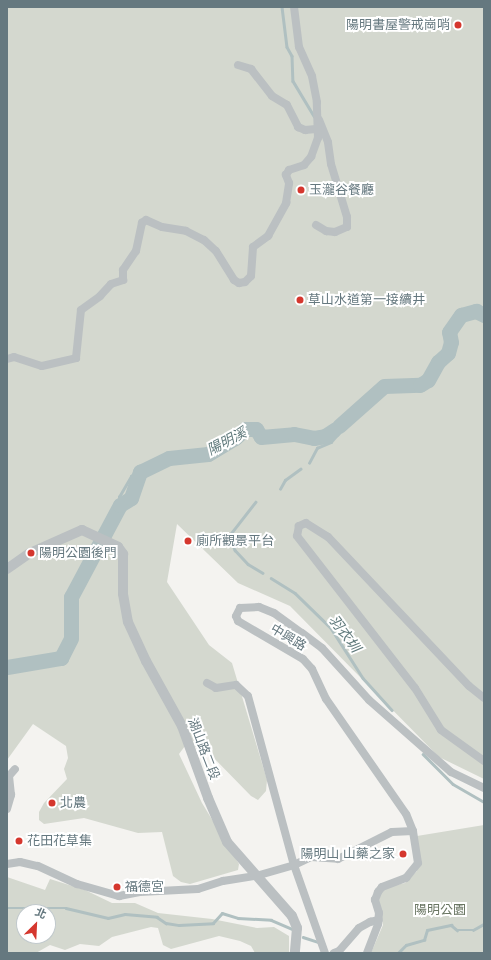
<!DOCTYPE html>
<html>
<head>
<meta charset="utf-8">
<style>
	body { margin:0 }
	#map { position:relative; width:491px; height:960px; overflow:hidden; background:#f4f3f0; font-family:"Fira Sans","Noto Sans TC",sans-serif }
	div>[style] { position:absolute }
	.green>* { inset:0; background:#d4d8cf }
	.stream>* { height:2.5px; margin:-1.25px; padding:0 1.25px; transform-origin:1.25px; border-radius:1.25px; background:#b0c0c1 }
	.river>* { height:15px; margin:-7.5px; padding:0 7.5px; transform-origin:7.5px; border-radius:7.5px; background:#b0c0c1 }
	.minor>* { height:8px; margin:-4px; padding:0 4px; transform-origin:4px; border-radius:4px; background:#bbc0c2 }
	.tertiary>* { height:10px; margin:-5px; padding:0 5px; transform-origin:5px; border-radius:5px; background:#bbc0c2 }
	.dots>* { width:11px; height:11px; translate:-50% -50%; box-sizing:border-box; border:2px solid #fff; border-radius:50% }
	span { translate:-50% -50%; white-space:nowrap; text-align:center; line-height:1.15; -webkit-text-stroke:4px #fff; paint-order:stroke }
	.poi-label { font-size:13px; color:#65787f }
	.right { translate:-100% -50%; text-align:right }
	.left { translate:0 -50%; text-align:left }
	.street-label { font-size:13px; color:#65787f }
	.park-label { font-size:13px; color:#6a7663 }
	.water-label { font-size:14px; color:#607a7c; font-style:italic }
	.frame { position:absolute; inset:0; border:8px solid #65787f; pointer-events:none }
	.north { position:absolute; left:16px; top:904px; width:40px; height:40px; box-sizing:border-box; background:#fff; border:1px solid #c1c9cc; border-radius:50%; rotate:24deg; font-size:11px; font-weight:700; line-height:16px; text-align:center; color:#65787f }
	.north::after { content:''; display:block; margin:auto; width:14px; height:18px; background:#d5372e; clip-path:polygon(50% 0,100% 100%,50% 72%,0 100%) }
</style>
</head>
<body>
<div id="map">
	<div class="green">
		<i style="clip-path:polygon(7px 7px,484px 7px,484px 779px,439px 757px,290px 606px,238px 583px,177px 524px,167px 582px,209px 645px,232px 663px,267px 780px,266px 791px,258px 800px,251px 796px,209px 753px,199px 747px,185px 746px,179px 754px,202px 803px,239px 864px,238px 870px,190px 884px,181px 882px,173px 876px,162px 832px,138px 833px,84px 818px,44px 824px,39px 820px,39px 812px,44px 803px,67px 779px,64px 769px,68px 758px,66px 746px,33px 724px,7px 760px)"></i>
		<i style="clip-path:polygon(484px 825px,484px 953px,371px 953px,383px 925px,379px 901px,380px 893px,387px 887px,405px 883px,417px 871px,417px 836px)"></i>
		<i style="clip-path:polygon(evenodd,7px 877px,45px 890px,50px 879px,85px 890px,112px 903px,135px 903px,158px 913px,212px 919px,257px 928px,274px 927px,289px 936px,289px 953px,255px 953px,251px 946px,240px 941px,219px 936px,171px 949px,163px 945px,158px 928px,151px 927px,112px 937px,99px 946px,80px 944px,65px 950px,50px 945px,36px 953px,7px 953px,7px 877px,24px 912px,48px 912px,48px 936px,24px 936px,24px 912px)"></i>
	</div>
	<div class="stream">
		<i style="left:282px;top:7px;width:40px;rotate:82.9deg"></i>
		<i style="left:287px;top:47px;width:10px;rotate:61deg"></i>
		<i style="left:292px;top:56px;width:25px;rotate:88deg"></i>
		<i style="left:293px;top:81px;width:41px;rotate:59deg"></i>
		<i style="left:309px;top:463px;width:17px;rotate:-62deg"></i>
		<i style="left:317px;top:448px;width:15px;rotate:-23deg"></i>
		<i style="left:331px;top:442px;width:17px;rotate:-50deg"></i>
		<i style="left:342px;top:429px;width:8px;rotate:-76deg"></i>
		<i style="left:280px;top:489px;width:10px;rotate:-61deg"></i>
		<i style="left:285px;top:480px;width:19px;rotate:-36deg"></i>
		<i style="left:256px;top:502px;width:41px;rotate:128deg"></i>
		<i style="left:231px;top:534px;width:6px;rotate:90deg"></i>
		<i style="left:231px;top:540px;width:11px;rotate:68deg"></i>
		<i style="left:235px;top:550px;width:19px;rotate:47deg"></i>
		<i style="left:248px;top:564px;width:17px;rotate:31deg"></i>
		<i style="left:120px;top:505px;width:8px;rotate:-97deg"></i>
		<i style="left:119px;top:497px;width:24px;rotate:-60deg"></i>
		<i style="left:131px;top:476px;width:10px;rotate:-24deg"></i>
		<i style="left:271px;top:578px;width:28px;rotate:32deg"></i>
		<i style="left:295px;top:593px;width:50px;rotate:44.2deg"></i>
		<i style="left:331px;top:628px;width:59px;rotate:57.4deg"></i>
		<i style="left:363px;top:678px;width:43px;rotate:47.8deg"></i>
		<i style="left:423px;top:754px;width:42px;rotate:45deg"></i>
		<i style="left:453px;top:784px;width:36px;rotate:30deg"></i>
		<i style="left:7px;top:908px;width:59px"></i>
		<i style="left:66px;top:908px;width:43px;rotate:13.4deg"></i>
		<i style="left:108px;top:918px;width:17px;rotate:-13deg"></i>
		<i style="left:125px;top:914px;width:32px;rotate:5deg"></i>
		<i style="left:157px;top:917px;width:11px;rotate:34deg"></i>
		<i style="left:166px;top:923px;width:13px;rotate:9deg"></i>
		<i style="left:179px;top:925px;width:34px;rotate:-3deg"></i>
		<i style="left:213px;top:923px;width:13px;rotate:-48deg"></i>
		<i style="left:222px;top:913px;width:17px;rotate:17deg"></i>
		<i style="left:238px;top:918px;width:33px;rotate:3deg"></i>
		<i style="left:271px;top:920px;width:23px;rotate:23deg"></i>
		<i style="left:303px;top:937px;width:16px;rotate:18deg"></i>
		<i style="left:398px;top:953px;width:11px;rotate:-45deg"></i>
		<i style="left:406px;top:945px;width:19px;rotate:-16deg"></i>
		<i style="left:424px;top:940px;width:10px;rotate:-73deg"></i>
		<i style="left:427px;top:930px;width:25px;rotate:-12deg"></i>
		<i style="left:451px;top:925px;width:8px;rotate:40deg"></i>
		<i style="left:457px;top:930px;width:16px"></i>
		<i style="left:473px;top:930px;width:13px;rotate:-29deg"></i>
	</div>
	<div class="river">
		<i style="left:339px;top:426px;width:60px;rotate:-41.6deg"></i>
		<i style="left:384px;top:386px;width:36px;rotate:-2deg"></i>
		<i style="left:420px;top:385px;width:9px;rotate:-32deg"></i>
		<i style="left:428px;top:380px;width:21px;rotate:-61deg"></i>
		<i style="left:438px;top:362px;width:13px;rotate:-42deg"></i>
		<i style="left:448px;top:353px;width:11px;rotate:-75deg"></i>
		<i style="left:451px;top:342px;width:10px;rotate:-101deg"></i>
		<i style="left:449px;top:332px;width:21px;rotate:-55deg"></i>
		<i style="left:461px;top:315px;width:16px;rotate:-15deg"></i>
		<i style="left:476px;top:311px;width:9px;rotate:27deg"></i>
		<i style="left:7px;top:667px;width:55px;rotate:-9.5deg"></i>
		<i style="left:61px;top:658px;width:22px;rotate:-63deg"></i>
		<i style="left:71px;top:638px;width:41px;rotate:-90deg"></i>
		<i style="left:71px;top:597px;width:104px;rotate:-62deg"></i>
		<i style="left:120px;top:505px;width:13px;rotate:-32deg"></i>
		<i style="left:131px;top:498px;width:28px;rotate:-71deg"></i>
		<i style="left:140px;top:472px;width:32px;rotate:-26deg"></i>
		<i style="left:169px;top:458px;width:39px;rotate:-6deg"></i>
		<i style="left:208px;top:454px;width:31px;rotate:-31deg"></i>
		<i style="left:235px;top:438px;width:13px;rotate:-42deg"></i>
		<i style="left:245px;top:429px;width:11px"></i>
		<i style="left:256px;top:429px;width:9px;rotate:58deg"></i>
		<i style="left:261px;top:437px;width:33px;rotate:-5deg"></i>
		<i style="left:294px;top:434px;width:20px;rotate:11deg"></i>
		<i style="left:314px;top:438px;width:11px;rotate:-10deg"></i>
		<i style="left:325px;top:436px;width:11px;rotate:-34deg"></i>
	</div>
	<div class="minor">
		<i style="left:238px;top:65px;width:14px;rotate:17deg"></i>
		<i style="left:251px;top:69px;width:34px;rotate:52deg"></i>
		<i style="left:272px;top:96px;width:17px;rotate:31deg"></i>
		<i style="left:287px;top:105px;width:25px;rotate:63deg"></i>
		<i style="left:298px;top:127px;width:8px;rotate:23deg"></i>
		<i style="left:305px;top:130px;width:11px;rotate:-5deg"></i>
		<i style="left:316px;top:225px;width:12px;rotate:31deg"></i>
		<i style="left:326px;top:231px;width:9px;rotate:6deg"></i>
		<i style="left:335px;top:232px;width:13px;rotate:-23deg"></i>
		<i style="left:347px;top:227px;width:10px;rotate:-90deg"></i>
		<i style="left:347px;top:217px;width:55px;rotate:-106.8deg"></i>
		<i style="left:331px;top:164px;width:22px;rotate:-98deg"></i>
		<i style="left:328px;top:142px;width:24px;rotate:-112deg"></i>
		<i style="left:7px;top:359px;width:7px;rotate:-16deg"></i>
		<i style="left:14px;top:357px;width:29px;rotate:18deg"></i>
		<i style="left:42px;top:366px;width:35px;rotate:-13deg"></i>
		<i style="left:76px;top:358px;width:48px;rotate:-84.1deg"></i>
		<i style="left:81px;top:310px;width:24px;rotate:-36deg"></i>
		<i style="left:100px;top:296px;width:16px;rotate:-47deg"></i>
		<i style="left:111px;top:284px;width:13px;rotate:-18deg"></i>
		<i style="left:123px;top:280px;width:10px;rotate:-90deg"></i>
		<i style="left:123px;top:270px;width:23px;rotate:-56deg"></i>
		<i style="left:136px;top:251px;width:29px;rotate:-78deg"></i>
		<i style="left:142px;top:223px;width:5px;rotate:-37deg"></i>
		<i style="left:146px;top:220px;width:17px;rotate:24deg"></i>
		<i style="left:162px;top:227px;width:24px;rotate:9deg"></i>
		<i style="left:186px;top:231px;width:20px;rotate:27deg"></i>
		<i style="left:204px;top:240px;width:16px;rotate:43deg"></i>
		<i style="left:216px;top:251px;width:34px;rotate:58deg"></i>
		<i style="left:234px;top:280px;width:6px;rotate:31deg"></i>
		<i style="left:239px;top:283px;width:6px;rotate:-9deg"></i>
		<i style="left:245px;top:282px;width:8px;rotate:-45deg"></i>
		<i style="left:251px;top:276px;width:29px;rotate:-86deg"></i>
		<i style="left:253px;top:247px;width:19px;rotate:-36deg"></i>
		<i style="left:268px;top:236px;width:38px;rotate:-61deg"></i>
		<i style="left:286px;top:203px;width:20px;rotate:-81deg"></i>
		<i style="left:289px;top:183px;width:9px;rotate:-111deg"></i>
		<i style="left:286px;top:175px;width:6px;rotate:-59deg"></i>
		<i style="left:289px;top:170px;width:16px;rotate:-18deg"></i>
		<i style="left:304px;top:165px;width:11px;rotate:-49deg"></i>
		<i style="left:311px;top:157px;width:20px;rotate:-70deg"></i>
		<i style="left:318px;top:138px;width:36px;rotate:-92deg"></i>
		<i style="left:317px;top:102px;width:26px;rotate:-101deg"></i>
		<i style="left:312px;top:76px;width:32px;rotate:-114deg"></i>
		<i style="left:299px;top:47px;width:40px;rotate:-97.1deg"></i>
		<i style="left:207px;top:683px;width:10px;rotate:29deg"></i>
		<i style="left:216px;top:688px;width:20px;rotate:-9deg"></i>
		<i style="left:236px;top:685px;width:16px;rotate:43deg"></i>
		<i style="left:248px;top:696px;width:175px;rotate:74.8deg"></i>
		<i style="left:294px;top:865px;width:93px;rotate:70.6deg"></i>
		<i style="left:484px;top:698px;width:19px;rotate:-141deg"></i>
		<i style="left:469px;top:686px;width:205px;rotate:-133.4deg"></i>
		<i style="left:328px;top:537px;width:26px;rotate:-148deg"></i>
		<i style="left:306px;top:523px;width:8px;rotate:157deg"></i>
		<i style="left:299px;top:526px;width:10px;rotate:101deg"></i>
		<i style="left:297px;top:536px;width:192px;rotate:52.2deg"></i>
		<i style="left:415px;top:688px;width:49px;rotate:58.2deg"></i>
		<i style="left:441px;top:730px;width:53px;rotate:35.8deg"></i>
		<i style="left:7px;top:809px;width:15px;rotate:-74deg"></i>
		<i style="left:11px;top:795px;width:19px;rotate:-96deg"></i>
		<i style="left:9px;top:776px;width:9px;rotate:-49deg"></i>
		<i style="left:7px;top:864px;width:13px;rotate:-9deg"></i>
		<i style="left:20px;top:862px;width:18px;rotate:13deg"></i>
		<i style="left:38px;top:866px;width:43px;rotate:24.8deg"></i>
		<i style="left:77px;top:884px;width:44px;rotate:15.9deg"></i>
		<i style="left:119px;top:896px;width:21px;rotate:-11deg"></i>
		<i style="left:140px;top:892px;width:58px;rotate:-3deg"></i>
		<i style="left:198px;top:889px;width:26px;rotate:-18deg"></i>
		<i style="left:223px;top:881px;width:33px;rotate:-9deg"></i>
		<i style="left:256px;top:876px;width:40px;rotate:-16deg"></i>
		<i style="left:294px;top:865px;width:19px;rotate:-25deg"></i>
		<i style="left:311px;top:857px;width:27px;rotate:4deg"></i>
		<i style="left:338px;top:859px;width:60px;rotate:-26.6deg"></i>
		<i style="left:392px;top:832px;width:21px;rotate:-3deg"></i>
		<i style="left:334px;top:953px;width:5px;rotate:-22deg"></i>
		<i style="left:339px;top:951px;width:30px;rotate:-49deg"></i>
		<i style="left:359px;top:928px;width:13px;rotate:-29deg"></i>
		<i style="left:370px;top:922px;width:9px;rotate:-13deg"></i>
		<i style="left:367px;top:953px;width:31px;rotate:-69deg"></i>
		<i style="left:378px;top:924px;width:11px;rotate:-85deg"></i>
		<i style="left:379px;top:913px;width:14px;rotate:-107deg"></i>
		<i style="left:375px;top:900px;width:9px;rotate:-69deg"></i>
		<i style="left:378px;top:892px;width:6px;rotate:-51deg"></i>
		<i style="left:382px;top:887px;width:26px;rotate:-21deg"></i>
		<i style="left:406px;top:878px;width:19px;rotate:-51deg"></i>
		<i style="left:418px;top:863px;width:32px;rotate:-99deg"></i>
		<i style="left:413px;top:831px;width:18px;rotate:-112deg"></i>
		<i style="left:406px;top:814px;width:140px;rotate:-124.8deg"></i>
		<i style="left:326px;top:699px;width:33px;rotate:-115deg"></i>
		<i style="left:312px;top:669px;width:13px;rotate:-132deg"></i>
		<i style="left:303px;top:659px;width:75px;rotate:-149.7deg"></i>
		<i style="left:238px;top:621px;width:5px;rotate:-112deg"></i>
		<i style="left:236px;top:616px;width:9px;rotate:-63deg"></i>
		<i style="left:240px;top:608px;width:19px;rotate:-3deg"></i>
		<i style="left:259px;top:607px;width:16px;rotate:22deg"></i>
		<i style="left:274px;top:613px;width:34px;rotate:36deg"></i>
		<i style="left:302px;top:633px;width:25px;rotate:37deg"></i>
		<i style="left:322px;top:648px;width:70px;rotate:47.9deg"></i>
		<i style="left:369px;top:700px;width:109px;rotate:41.3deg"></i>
		<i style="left:451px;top:772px;width:37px;rotate:26deg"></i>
	</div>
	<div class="tertiary">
		<i style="left:7px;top:569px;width:28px;rotate:-35deg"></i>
		<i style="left:30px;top:553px;width:57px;rotate:-23.9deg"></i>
		<i style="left:82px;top:530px;width:40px;rotate:25deg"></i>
		<i style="left:118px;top:547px;width:9px;rotate:54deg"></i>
		<i style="left:123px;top:554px;width:40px;rotate:90deg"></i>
		<i style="left:123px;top:594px;width:28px;rotate:80deg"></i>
		<i style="left:128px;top:622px;width:43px;rotate:65.2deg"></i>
		<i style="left:146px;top:661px;width:74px;rotate:61deg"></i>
		<i style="left:182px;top:726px;width:77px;rotate:70.1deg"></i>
		<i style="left:208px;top:798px;width:48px;rotate:66.6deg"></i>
		<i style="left:227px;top:842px;width:98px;rotate:48.7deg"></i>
		<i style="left:292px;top:916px;width:13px;rotate:67deg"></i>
		<i style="left:297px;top:928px;width:25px;rotate:95deg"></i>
	</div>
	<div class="dots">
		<i style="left:458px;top:25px;background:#d5372e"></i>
		<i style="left:301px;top:190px;background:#d5372e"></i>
		<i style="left:300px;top:300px;background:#d5372e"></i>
		<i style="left:188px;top:541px;background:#d5372e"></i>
		<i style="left:31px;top:553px;background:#d5372e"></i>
		<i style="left:52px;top:803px;background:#d5372e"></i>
		<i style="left:19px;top:841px;background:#d5372e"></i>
		<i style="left:403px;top:854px;background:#d5372e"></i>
		<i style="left:117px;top:887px;background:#d5372e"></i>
	</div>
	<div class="poi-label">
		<span class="right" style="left:450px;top:25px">陽明書屋警戒崗哨</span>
		<span class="left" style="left:309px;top:190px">玉瀧谷餐廳</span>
		<span class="left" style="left:308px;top:300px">草山水道第一接續井</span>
		<span class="left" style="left:196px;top:541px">廁所觀景平台</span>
		<span class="left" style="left:39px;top:553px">陽明公園後門</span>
		<span class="left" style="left:60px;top:803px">北農</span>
		<span class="left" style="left:27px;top:841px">花田花草集</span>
		<span class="right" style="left:395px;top:854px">陽明山 山藥之家</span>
		<span class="left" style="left:125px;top:887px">福德宮</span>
	</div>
	<div class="street-label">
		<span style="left:288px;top:638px;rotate:31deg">中興路</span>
		<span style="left:203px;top:749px;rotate:69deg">湖山路二段</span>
	</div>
	<div class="park-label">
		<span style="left:440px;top:910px">陽明公園</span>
	</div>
	<div class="water-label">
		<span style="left:227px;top:442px;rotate:-28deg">陽明溪</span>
		<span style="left:344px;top:634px;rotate:53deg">羽衣圳</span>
	</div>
	<div class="frame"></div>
	<div class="north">北</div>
</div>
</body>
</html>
